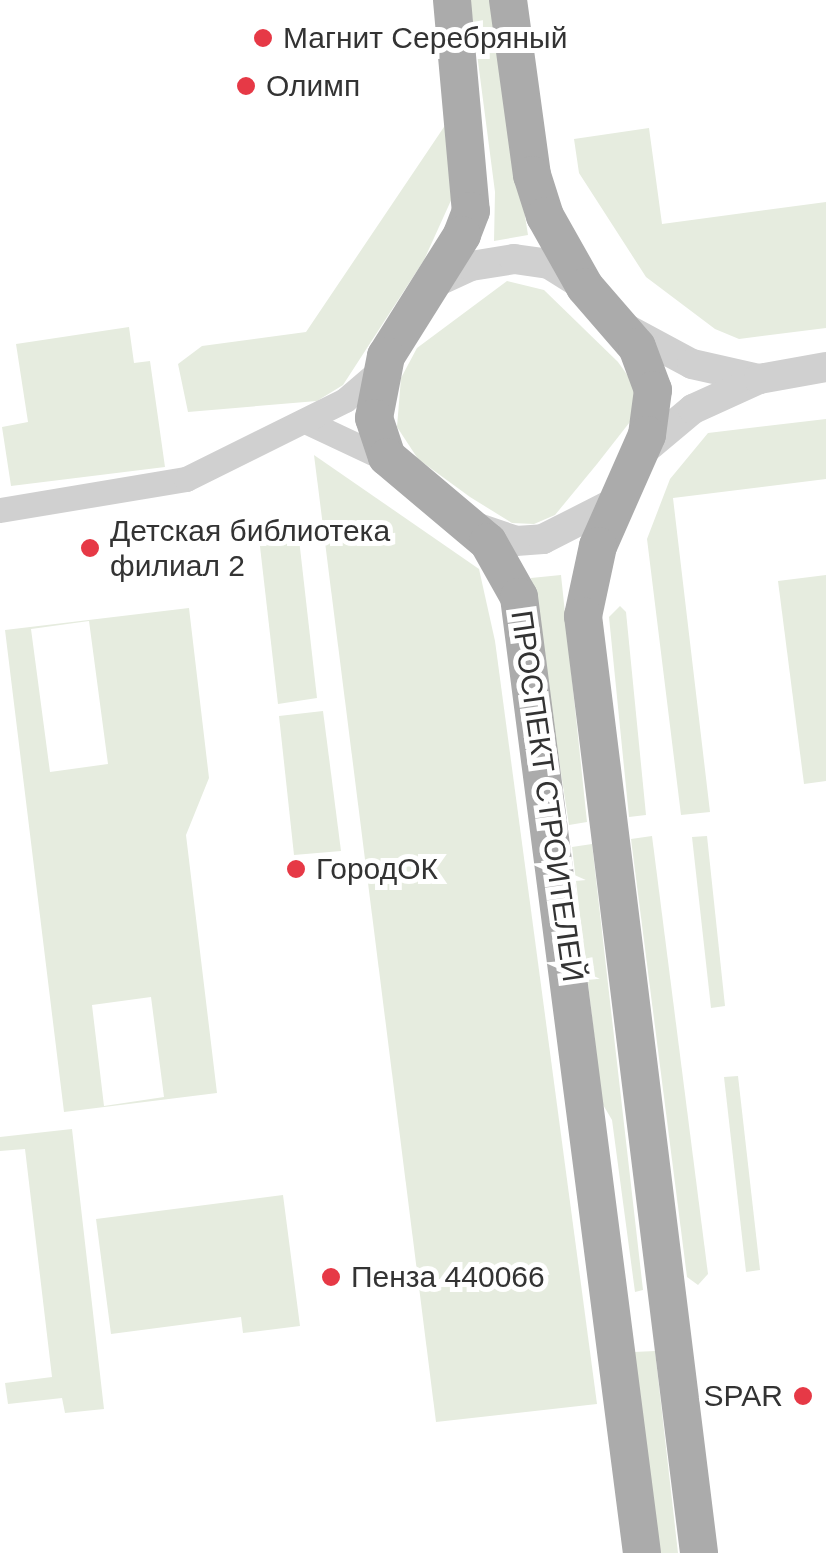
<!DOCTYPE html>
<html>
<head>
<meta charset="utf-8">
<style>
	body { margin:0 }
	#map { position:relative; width:826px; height:1553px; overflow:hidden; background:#fff; font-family:Helvetica,sans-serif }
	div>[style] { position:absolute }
	.green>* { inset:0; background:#e6ecdf }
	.minor>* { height:25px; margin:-12.5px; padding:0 12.5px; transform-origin:12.5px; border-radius:12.5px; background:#d0d0d0 }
	.tertiary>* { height:30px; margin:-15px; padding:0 15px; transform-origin:15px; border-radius:15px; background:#d0d0d0 }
	.primary>* { height:38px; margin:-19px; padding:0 19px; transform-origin:19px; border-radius:19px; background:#ababab }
	.dots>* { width:28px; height:28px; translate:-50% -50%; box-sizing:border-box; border:5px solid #fff; border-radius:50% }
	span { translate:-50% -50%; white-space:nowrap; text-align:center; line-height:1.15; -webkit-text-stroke:10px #fff; paint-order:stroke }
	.poi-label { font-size:30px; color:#333 }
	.left { translate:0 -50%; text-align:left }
	.right { translate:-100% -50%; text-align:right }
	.street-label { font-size:30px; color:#333 }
</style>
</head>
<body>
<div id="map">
	<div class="green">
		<i style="clip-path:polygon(470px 0,491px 0,528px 235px,494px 241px,495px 192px)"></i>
		<i style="clip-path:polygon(446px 124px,453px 196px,424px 260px,343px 385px,317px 401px,188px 412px,178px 364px,202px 346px,306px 332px)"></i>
		<i style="clip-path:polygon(649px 128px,662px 224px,826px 202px,826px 328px,739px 339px,715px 329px,646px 277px,579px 173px,574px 139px)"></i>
		<i style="clip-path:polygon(507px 281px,544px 290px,618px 362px,633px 383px,636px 401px,633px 418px,597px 464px,555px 515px,534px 524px,512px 523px,470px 497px,418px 459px,397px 427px,401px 378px,417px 348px)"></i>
		<i style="clip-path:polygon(129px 327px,134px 363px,150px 361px,165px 467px,11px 486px,2px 427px,28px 422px,16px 344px)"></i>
		<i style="clip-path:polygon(826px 419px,826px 479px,673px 498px,710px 812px,681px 815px,647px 539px,670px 479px,708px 433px)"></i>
		<i style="clip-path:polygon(314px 455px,479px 569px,495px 641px,597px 1404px,436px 1422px)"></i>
		<i style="clip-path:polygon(258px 529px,285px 529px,299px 539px,317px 698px,278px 704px)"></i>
		<i style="clip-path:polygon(561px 575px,587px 822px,569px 825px,531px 578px)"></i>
		<i style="clip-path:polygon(826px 575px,826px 781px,804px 784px,778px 581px)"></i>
		<i style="clip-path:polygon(620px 606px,626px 612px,646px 815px,629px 817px,609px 617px)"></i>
		<i style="clip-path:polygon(evenodd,189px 608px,209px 778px,186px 835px,217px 1093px,64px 1112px,5px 630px,189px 608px,89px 621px,108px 764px,50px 772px,31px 629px,89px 621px,189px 608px,151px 997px,164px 1097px,104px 1106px,92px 1005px,151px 997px)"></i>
		<i style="clip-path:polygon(323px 711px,341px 851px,294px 855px,279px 716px)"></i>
		<i style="clip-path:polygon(652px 836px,708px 1274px,698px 1285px,687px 1277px,631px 839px)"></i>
		<i style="clip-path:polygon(707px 836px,725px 1006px,711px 1008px,692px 837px)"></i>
		<i style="clip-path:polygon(592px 844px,643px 1290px,635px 1292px,612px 1120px,602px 1103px,572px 847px)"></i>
		<i style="clip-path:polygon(738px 1076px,760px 1270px,746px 1272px,724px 1077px)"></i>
		<i style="clip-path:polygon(72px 1129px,104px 1409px,65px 1413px,62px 1398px,8px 1404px,5px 1383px,52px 1377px,25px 1149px,0 1151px,0 1137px)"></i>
		<i style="clip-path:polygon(283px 1195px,300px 1326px,243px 1333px,241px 1317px,111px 1334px,96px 1219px)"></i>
		<i style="clip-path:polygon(655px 1351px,678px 1553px,659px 1553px,634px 1352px)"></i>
	</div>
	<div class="minor">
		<i style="left:305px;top:421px;width:94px;rotate:25.2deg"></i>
		<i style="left:0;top:510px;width:189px;rotate:-9.5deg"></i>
		<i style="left:186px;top:479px;width:178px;rotate:-26.4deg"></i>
		<i style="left:345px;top:400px;width:46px;rotate:-40.6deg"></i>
	</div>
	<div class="tertiary">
		<i style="left:432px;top:284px;width:43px;rotate:-24.8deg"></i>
		<i style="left:471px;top:266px;width:44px;rotate:-9.2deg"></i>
		<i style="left:514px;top:259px;width:35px;rotate:8deg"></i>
		<i style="left:549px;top:264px;width:39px;rotate:32deg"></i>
		<i style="left:623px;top:327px;width:78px;rotate:28.2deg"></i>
		<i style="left:692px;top:364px;width:69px;rotate:12.6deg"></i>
		<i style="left:638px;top:455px;width:72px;rotate:-39.9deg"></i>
		<i style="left:693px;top:409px;width:72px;rotate:-24.4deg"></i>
		<i style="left:759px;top:379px;width:68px;rotate:-10.2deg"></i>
		<i style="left:472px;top:526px;width:46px;rotate:18.8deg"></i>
		<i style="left:516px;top:541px;width:27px;rotate:-4deg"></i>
		<i style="left:543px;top:539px;width:84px;rotate:-26.9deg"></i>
	</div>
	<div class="primary">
		<i style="left:452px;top:0;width:212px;rotate:84.9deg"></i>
		<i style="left:471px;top:211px;width:26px;rotate:111deg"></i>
		<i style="left:462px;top:235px;width:143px;rotate:122.1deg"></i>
		<i style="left:386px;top:356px;width:63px;rotate:101deg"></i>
		<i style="left:374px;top:418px;width:41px;rotate:71.6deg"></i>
		<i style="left:387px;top:457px;width:132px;rotate:40.1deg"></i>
		<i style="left:488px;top:542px;width:63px;rotate:60.6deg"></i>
		<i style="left:519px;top:597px;width:964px;rotate:82.67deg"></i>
		<i style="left:508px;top:0;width:177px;rotate:82.2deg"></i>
		<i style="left:532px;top:175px;width:43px;rotate:72.4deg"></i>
		<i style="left:545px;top:216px;width:81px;rotate:60.6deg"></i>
		<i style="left:585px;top:287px;width:79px;rotate:49.1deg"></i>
		<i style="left:637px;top:347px;width:46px;rotate:69.6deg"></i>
		<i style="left:653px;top:390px;width:45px;rotate:97.6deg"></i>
		<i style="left:647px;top:435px;width:121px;rotate:113.8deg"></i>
		<i style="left:598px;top:546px;width:72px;rotate:102.1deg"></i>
		<i style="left:583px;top:616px;width:944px;rotate:82.94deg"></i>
	</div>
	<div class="dots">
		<i style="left:263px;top:38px;background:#e63946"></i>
		<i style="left:246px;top:86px;background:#e63946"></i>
		<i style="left:90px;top:548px;background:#e63946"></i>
		<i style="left:296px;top:869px;background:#e63946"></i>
		<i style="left:331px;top:1277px;background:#e63946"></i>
		<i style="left:803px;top:1396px;background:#e63946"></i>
	</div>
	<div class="poi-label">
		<span class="left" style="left:283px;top:38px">Магнит Серебряный</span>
		<span class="left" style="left:266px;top:86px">Олимп</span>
		<span class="left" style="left:110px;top:548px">Детская библиотека<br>филиал 2</span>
		<span class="left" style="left:316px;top:869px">ГородОК</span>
		<span class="left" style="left:351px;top:1277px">Пенза 440066</span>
		<span class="right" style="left:783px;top:1396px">SPAR</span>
	</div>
	<div class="street-label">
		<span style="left:547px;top:796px;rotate:82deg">ПРОСПЕКТ СТРОИТЕЛЕЙ</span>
	</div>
</div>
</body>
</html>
